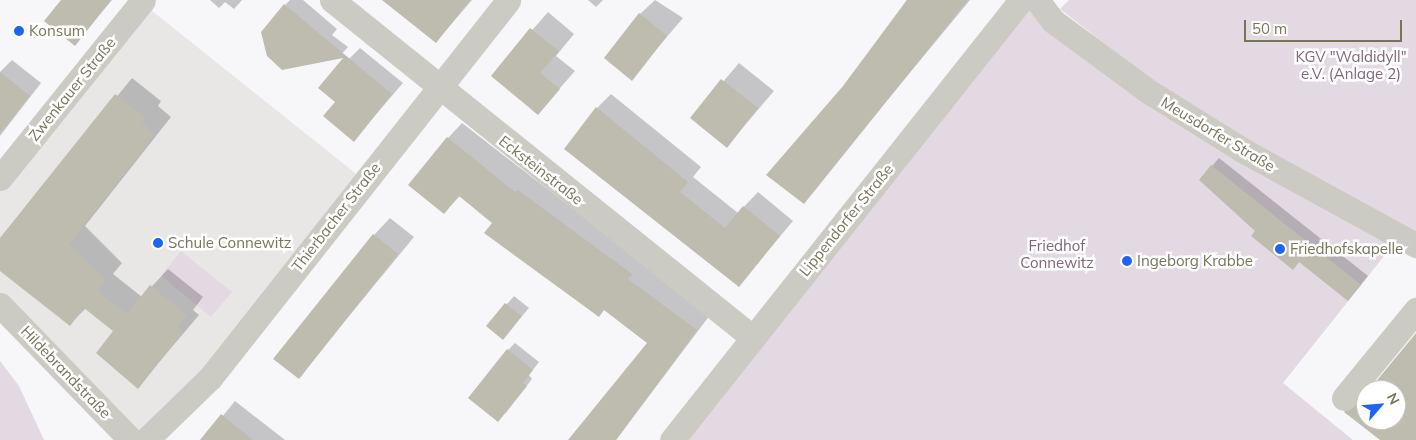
<!DOCTYPE html>
<html>
<head>
<meta charset="utf-8">
<style>
	body { margin:0 }
	#map { position:relative; width:1416px; height:440px; overflow:hidden; background:#f7f6f9; font-family:Mulish,sans-serif }
	div>[style] { position:absolute }
	.built>* { inset:0; background:#e8e7e6 }
	.green>* { inset:0; background:#e3d9e2 }
	.shadow>* { inset:0; background:#0003 }
	.building>* { inset:0; background:#bebcae }
	.minor>* { height:25px; margin:-12.5px; padding:0 12.5px; transform-origin:12.5px; border-radius:12.5px; background:#cccbc3 }
	.dots>* { width:14px; height:14px; translate:-50% -50%; box-sizing:border-box; border:2px solid #fff; border-radius:50% }
	span { translate:-50% -50%; white-space:nowrap; text-align:center; line-height:1.15; -webkit-text-stroke:5px #fff; paint-order:stroke }
	.poi-label { font-size:15px; color:#777458 }
	.left { translate:0 -50%; text-align:left }
	.park-label { font-size:15px; color:#806579 }
	.street-label { font-size:15px; color:#777458 }
	.north { position:absolute; left:1356px; top:380px; width:50px; height:50px; box-sizing:border-box; background:#fff; border:1px solid #c9c7bc; border-radius:50%; rotate:63deg; font-size:14px; font-weight:700; line-height:20px; text-align:center; color:#777458 }
	.north::after { content:''; display:block; margin:auto; width:18px; height:22px; background:#1d64f2; clip-path:polygon(50% 0,100% 100%,50% 72%,0 100%) }
	.scale { position:absolute; left:1244px; top:20px; width:158px; height:22px; box-sizing:border-box; border:2px solid #777458; border-top:0; padding-left:6px; font-size:15px; line-height:18px; white-space:nowrap; color:#777458; -webkit-text-stroke:4px #fff; paint-order:stroke }
</style>
</head>
<body>
<div id="map">
	<div class="built">
		<i style="clip-path:polygon(141px 2px,365px 181px,146px 440px,0 305px,0 178px)"></i>
	</div>
	<div class="green">
		<i style="clip-path:polygon(1021px 0,1400px 236px,1283px 383px,1353px 440px,672px 440px)"></i>
		<i style="clip-path:polygon(1069px 0,1416px 0,1416px 232px,1291px 167px,1146px 76px,1060px 9px)"></i>
		<i style="clip-path:polygon(181px 251px,232px 292px,211px 317px,161px 276px)"></i>
		<i style="clip-path:polygon(0 361px,19px 386px,44px 440px,0 440px)"></i>
	</div>
	<div class="shadow">
		<i style="clip-path:polygon(61px 0,112px 0,75px 44px)"></i>
		<i style="clip-path:polygon(210px 0,242px 0,234px 9px,225px 2px,219px 8px)"></i>
		<i style="clip-path:polygon(290px 0,303px 0,337px 29px,332px 35px,348px 47px,338px 58px,285px 5px)"></i>
		<i style="clip-path:polygon(396px 0,472px 0,436px 42px)"></i>
		<i style="clip-path:polygon(588px 0,603px 0,596px 7px)"></i>
		<i style="clip-path:polygon(655px 0,683px 18px,631px 79px,640px 14px)"></i>
		<i style="clip-path:polygon(907px 0,970px 0,803px 202px,844px 86px)"></i>
		<i style="clip-path:polygon(548px 12px,574px 34px,556px 56px,575px 71px,538px 113px,492px 76px)"></i>
		<i style="clip-path:polygon(360px 48px,403px 83px,354px 140px,337px 102px,320px 88px)"></i>
		<i style="clip-path:polygon(12px 60px,41px 83px,0 136px,0 72px)"></i>
		<i style="clip-path:polygon(739px 63px,774px 91px,727px 146px,692px 118px)"></i>
		<i style="clip-path:polygon(132px 78px,161px 101px,158px 106px,171px 117px,85px 226px,122px 263px,113px 274px,142px 297px,168px 269px,203px 297px,193px 310px,199px 315px,138px 387px,115px 331px,86px 308px,70px 324px,0 268px,0 240px)"></i>
		<i style="clip-path:polygon(611px 94px,701px 167px,693px 177px,738px 213px,758px 192px,793px 221px,739px 285px,597px 108px)"></i>
		<i style="clip-path:polygon(462px 123px,710px 315px,616px 440px,570px 440px,649px 343px,461px 195px,444px 212px,448px 138px)"></i>
		<i style="clip-path:polygon(1219px 158px,1368px 276px,1355px 292px,1300px 261px,1293px 268px,1257px 231px,1212px 166px)"></i>
		<i style="clip-path:polygon(390px 218px,414px 237px,298px 378px,374px 235px)"></i>
		<i style="clip-path:polygon(514px 296px,529px 308px,503px 338px,488px 326px)"></i>
		<i style="clip-path:polygon(515px 343px,539px 362px,529px 375px,532px 379px,505px 414px,508px 350px)"></i>
		<i style="clip-path:polygon(235px 401px,285px 440px,203px 440px)"></i>
	</div>
	<div class="building">
		<i style="clip-path:polygon(61px 0,111px 0,75px 46px,44px 21px)"></i>
		<i style="clip-path:polygon(382px 0,470px 0,436px 43px)"></i>
		<i style="clip-path:polygon(907px 0,968px 0,804px 204px,766px 175px,843px 86px)"></i>
		<i style="clip-path:polygon(284px 4px,392px 94px,354px 142px,323px 116px,335px 102px,318px 88px,343px 58px,282px 70px,267px 56px,261px 32px)"></i>
		<i style="clip-path:polygon(639px 13px,667px 36px,632px 81px,604px 58px)"></i>
		<i style="clip-path:polygon(530px 28px,559px 51px,540px 73px,560px 89px,538px 115px,491px 76px)"></i>
		<i style="clip-path:polygon(0 72px,30px 96px,0 133px)"></i>
		<i style="clip-path:polygon(721px 79px,758px 108px,727px 148px,690px 118px)"></i>
		<i style="clip-path:polygon(115px 94px,146px 118px,142px 123px,155px 134px,69px 244px,106px 280px,98px 291px,127px 314px,150px 285px,187px 315px,177px 327px,183px 332px,138px 389px,96px 353px,113px 331px,84px 308px,70px 326px,0 271px,0 238px)"></i>
		<i style="clip-path:polygon(596px 107px,688px 182px,680px 192px,725px 228px,743px 206px,780px 236px,739px 287px,564px 149px)"></i>
		<i style="clip-path:polygon(447px 137px,515px 192px,518px 190px,632px 274px,628px 279px,697px 330px,616px 440px,568px 440px,647px 343px,604px 310px,599px 317px,484px 233px,492px 223px,459px 196px,444px 214px,408px 185px)"></i>
		<i style="clip-path:polygon(1211px 165px,1361px 285px,1348px 301px,1299px 262px,1293px 270px,1251px 236px,1255px 231px,1199px 180px)"></i>
		<i style="clip-path:polygon(373px 234px,398px 254px,299px 379px,273px 359px)"></i>
		<i style="clip-path:polygon(505px 303px,522px 316px,503px 340px,486px 326px)"></i>
		<i style="clip-path:polygon(1416px 333px,1416px 440px,1380px 440px,1344px 412px,1366px 394px,1366px 420px,1396px 420px,1396px 390px,1369px 390px)"></i>
		<i style="clip-path:polygon(507px 349px,533px 370px,523px 383px,527px 386px,498px 422px,468px 398px)"></i>
		<i style="clip-path:polygon(221px 414px,253px 440px,200px 440px)"></i>
	</div>
	<div class="minor">
		<i style="left:332px;top:0;width:538px;rotate:38.74deg"></i>
		<i style="left:1037px;top:0;width:26px;rotate:53deg"></i>
		<i style="left:1053px;top:21px;width:118px;rotate:36.4deg"></i>
		<i style="left:1148px;top:91px;width:113px;rotate:32deg"></i>
		<i style="left:1244px;top:151px;width:196px;rotate:28.7deg"></i>
		<i style="left:0;top:178px;width:228px;rotate:-51.2deg"></i>
		<i style="left:0;top:305px;width:188px;rotate:45.9deg"></i>
		<i style="left:1344px;top:398px;width:114px;rotate:-50.7deg"></i>
		<i style="left:146px;top:440px;width:89px;rotate:-44.1deg"></i>
		<i style="left:210px;top:378px;width:481px;rotate:-51.7deg"></i>
		<i style="left:672px;top:440px;width:562px;rotate:-51.58deg"></i>
	</div>
	<div class="dots">
		<i style="left:19px;top:31px;background:#1d64f2"></i>
		<i style="left:158px;top:243px;background:#1d64f2"></i>
		<i style="left:1280px;top:249px;background:#1d64f2"></i>
		<i style="left:1127px;top:261px;background:#1d64f2"></i>
	</div>
	<div class="poi-label">
		<span class="left" style="left:29px;top:31px">Konsum</span>
		<span class="left" style="left:168px;top:243px">Schule Connewitz</span>
		<span class="left" style="left:1290px;top:249px">Friedhofskapelle</span>
		<span class="left" style="left:1137px;top:261px">Ingeborg Krabbe</span>
	</div>
	<div class="park-label">
		<span style="left:1351px;top:65px">KGV "Waldidyll"<br>e.V. (Anlage 2)</span>
		<span style="left:1057px;top:254px">Friedhof<br>Connewitz</span>
	</div>
	<div class="street-label">
		<span style="left:72px;top:89px;rotate:-51deg">Zwenkauer Straße</span>
		<span style="left:1218px;top:134px;rotate:31deg">Meusdorfer Straße</span>
		<span style="left:541px;top:170px;rotate:38deg">Ecksteinstraße</span>
		<span style="left:336px;top:217px;rotate:-52deg">Thierbacher Straße</span>
		<span style="left:846px;top:220px;rotate:-51deg">Lippendorfer Straße</span>
		<span style="left:66px;top:372px;rotate:46deg">Hildebrandstraße</span>
	</div>
	<div class="north">N</div>
	<div class="scale">50 m</div>
</div>
</body>
</html>
